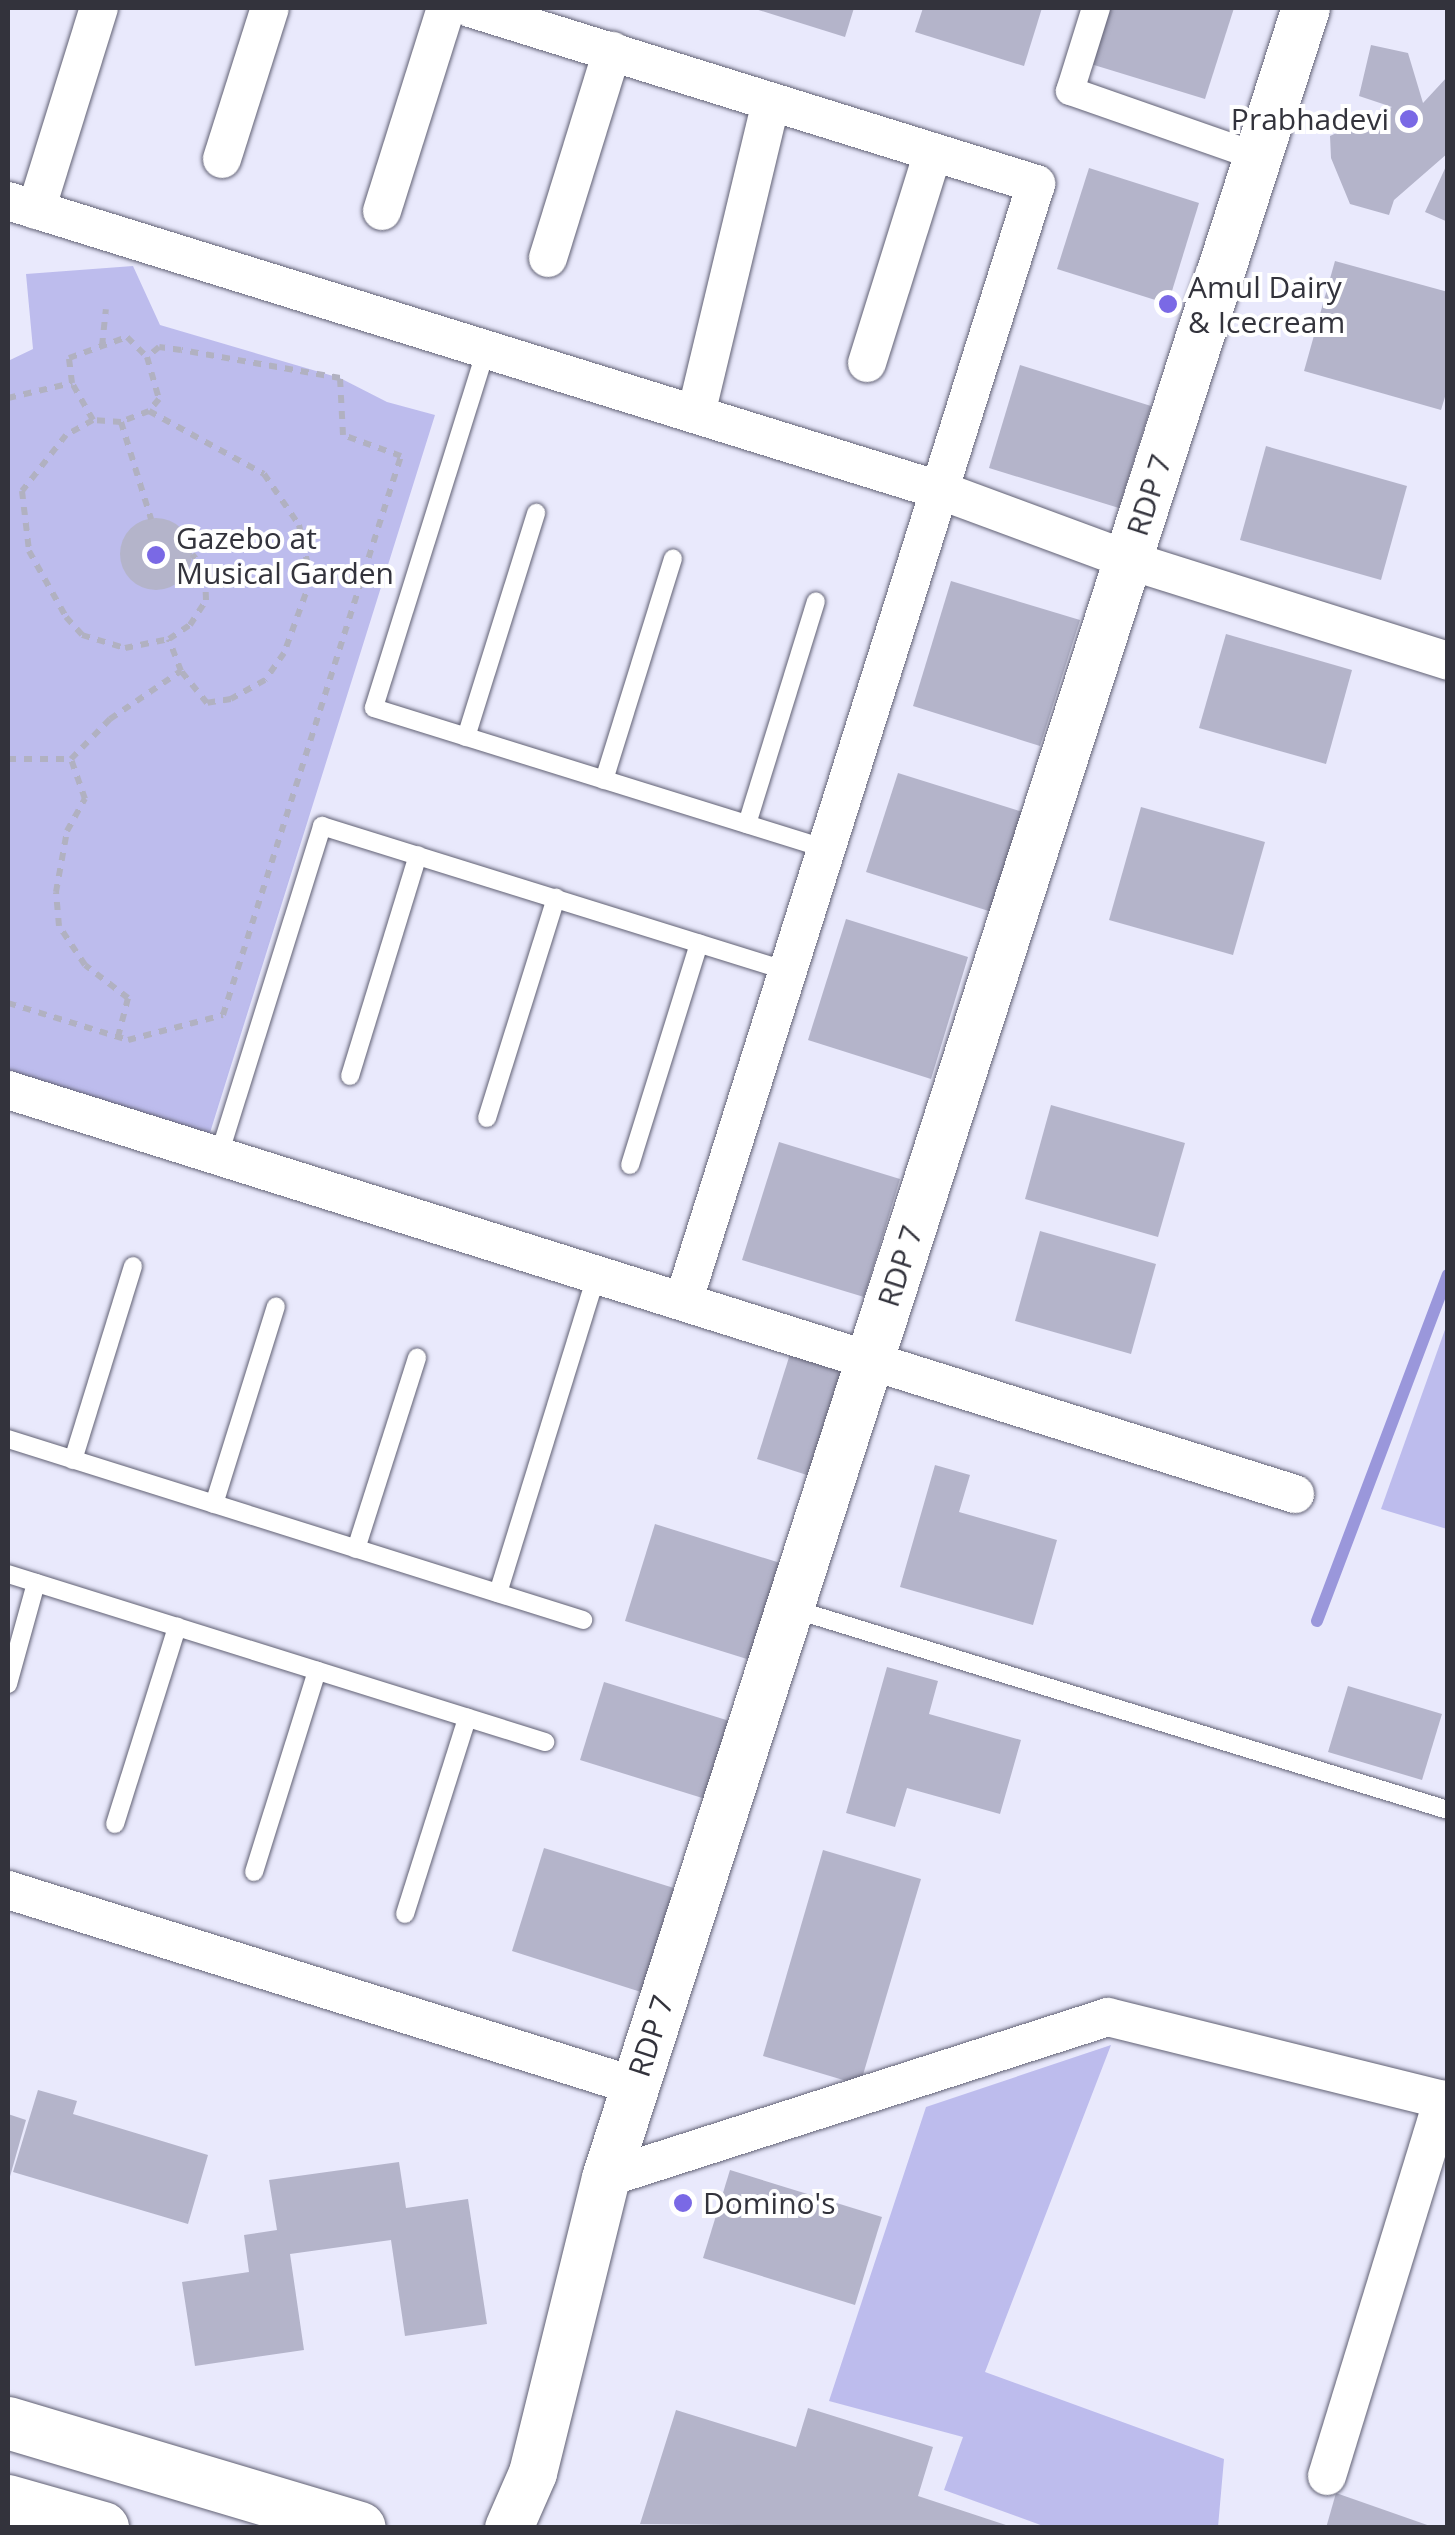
<!DOCTYPE html>
<html>
<head>
<meta charset="utf-8">
<style>
	body { margin:0 }
	#map { position:relative; width:1455px; height:2535px; overflow:hidden; background:#e9e9fc; font-family:"Open Sans",sans-serif }
	div>[style] { position:absolute }
	.green>* { inset:0; background:#bdbced }
	.stream>* { height:12px; margin:-6px; padding:0 6px; transform-origin:6px; border-radius:6px; background:#9a97db }
	.building>* { inset:0; background:#b4b4ca }
	.round { border-radius:50% }
	.path>* { height:6px; margin-top:-3px; transform-origin:0; background:repeating-linear-gradient(90deg,#b1b1c1 0 8px,transparent 0 16px) }
	.roads { filter:drop-shadow(0 0 2px #616174) drop-shadow(0 0 2px #616174) }
	.service>* { height:18px; margin:-9px; padding:0 9px; transform-origin:9px; border-radius:9px; background:#fff }
	.pedestrian>* { height:28px; margin:-14px; padding:0 14px; transform-origin:14px; border-radius:14px; background:#fff }
	.minor>* { height:38px; margin:-19px; padding:0 19px; transform-origin:19px; border-radius:19px; background:#fff }
	.tertiary>* { height:48px; margin:-24px; padding:0 24px; transform-origin:24px; border-radius:24px; background:#fff }
	.secondary>* { height:52px; margin:-26px; padding:0 26px; transform-origin:26px; border-radius:26px; background:#fff }
	.dots>* { width:28px; height:28px; translate:-50% -50%; box-sizing:border-box; border:5px solid #fff; border-radius:50% }
	span { translate:-50% -50%; white-space:nowrap; text-align:center; line-height:1.15; -webkit-text-stroke:8px #fff; paint-order:stroke }
	.poi-label { font-size:30px; color:#33333c }
	.right { translate:-100% -50%; text-align:right }
	.left { translate:0 -50%; text-align:left }
	.street-label { font-size:30px; color:#33333c }
	.frame { position:absolute; inset:0; border:10px solid #33333c; pointer-events:none }
</style>
</head>
<body>
<div id="map">
	<div class="green">
		<i style="clip-path:polygon(133px 266px,160px 325px,340px 378px,387px 402px,435px 415px,208px 1139px,8px 1071px,8px 361px,33px 349px,26px 274px)"></i>
		<i style="clip-path:polygon(1447px 1324px,1447px 1529px,1381px 1509px)"></i>
		<i style="clip-path:polygon(1111px 2045px,985px 2372px,1224px 2459px,1218px 2527px,1046px 2527px,944px 2490px,963px 2437px,829px 2401px,926px 2107px)"></i>
	</div>
	<div class="stream">
		<i style="left:1317px;top:1621px;width:370px;rotate:-69.3deg"></i>
	</div>
	<div class="building">
		<i style="clip-path:polygon(752px 8px,854px 8px,845px 37px)"></i>
		<i style="clip-path:polygon(923px 8px,1042px 8px,1024px 66px,915px 32px)"></i>
		<i style="clip-path:polygon(1098px 8px,1234px 8px,1205px 99px,1081px 61px)"></i>
		<i style="clip-path:polygon(1371px 45px,1408px 53px,1423px 103px,1448px 76px,1448px 153px,1394px 200px,1389px 215px,1350px 204px,1331px 158px,1330px 136px,1392px 107px,1359px 96px)"></i>
		<i style="clip-path:polygon(1448px 162px,1448px 222px,1425px 212px)"></i>
		<i style="clip-path:polygon(1089px 168px,1199px 203px,1168px 304px,1057px 269px)"></i>
		<i style="clip-path:polygon(1335px 261px,1448px 292px,1448px 387px,1441px 410px,1304px 371px)"></i>
		<i style="clip-path:polygon(1020px 365px,1151px 406px,1119px 508px,989px 468px)"></i>
		<i style="clip-path:polygon(1266px 446px,1407px 486px,1381px 580px,1240px 540px)"></i>
		<i class="round" style="left:120px;top:518px;width:72px;height:72px"></i>
		<i style="clip-path:polygon(951px 581px,1080px 620px,1040px 746px,913px 706px)"></i>
		<i style="clip-path:polygon(1226px 634px,1352px 670px,1326px 764px,1199px 728px)"></i>
		<i style="clip-path:polygon(898px 773px,1026px 813px,995px 913px,866px 872px)"></i>
		<i style="clip-path:polygon(1141px 807px,1265px 842px,1233px 955px,1109px 920px)"></i>
		<i style="clip-path:polygon(846px 919px,968px 957px,931px 1079px,808px 1040px)"></i>
		<i style="clip-path:polygon(1051px 1105px,1185px 1143px,1158px 1237px,1025px 1199px)"></i>
		<i style="clip-path:polygon(779px 1142px,900px 1179px,864px 1297px,742px 1260px)"></i>
		<i style="clip-path:polygon(1040px 1231px,1156px 1264px,1131px 1354px,1015px 1321px)"></i>
		<i style="clip-path:polygon(790px 1354px,843px 1370px,810px 1476px,757px 1459px)"></i>
		<i style="clip-path:polygon(935px 1465px,970px 1475px,959px 1512px,1057px 1540px,1033px 1625px,900px 1587px)"></i>
		<i style="clip-path:polygon(655px 1524px,793px 1567px,763px 1664px,625px 1621px)"></i>
		<i style="clip-path:polygon(887px 1667px,938px 1681px,929px 1714px,1021px 1740px,1000px 1814px,907px 1788px,895px 1827px,846px 1813px)"></i>
		<i style="clip-path:polygon(604px 1682px,736px 1723px,712px 1801px,580px 1760px)"></i>
		<i style="clip-path:polygon(1348px 1686px,1442px 1714px,1422px 1780px,1328px 1752px)"></i>
		<i style="clip-path:polygon(544px 1848px,674px 1888px,641px 1992px,512px 1951px)"></i>
		<i style="clip-path:polygon(823px 1850px,921px 1879px,860px 2085px,763px 2056px)"></i>
		<i style="clip-path:polygon(38px 2090px,77px 2101px,73px 2114px,208px 2155px,188px 2224px,13px 2172px)"></i>
		<i style="clip-path:polygon(8px 2114px,26px 2120px,9px 2180px,8px 2179px)"></i>
		<i style="clip-path:polygon(399px 2162px,406px 2208px,468px 2199px,487px 2324px,405px 2336px,391px 2240px,290px 2254px,304px 2350px,195px 2366px,182px 2282px,249px 2272px,244px 2235px,277px 2230px,269px 2180px)"></i>
		<i style="clip-path:polygon(730px 2170px,882px 2217px,855px 2305px,703px 2258px)"></i>
		<i style="clip-path:polygon(808px 2408px,933px 2447px,918px 2496px,1015px 2528px,640px 2524px,676px 2410px,796px 2447px)"></i>
		<i style="clip-path:polygon(1336px 2493px,1433px 2527px,1433px 2528px,1326px 2528px)"></i>
	</div>
	<div class="path">
		<i style="left:127px;top:337px;width:28px;rotate:45deg"></i>
		<i style="left:147px;top:357px;width:44px;rotate:74.1deg"></i>
		<i style="left:159px;top:399px;width:16px;rotate:130deg"></i>
		<i style="left:149px;top:411px;width:30px;rotate:159deg"></i>
		<i style="left:121px;top:422px;width:28px;rotate:-176deg"></i>
		<i style="left:93px;top:420px;width:43px;rotate:-119.6deg"></i>
		<i style="left:72px;top:383px;width:25px;rotate:-97deg"></i>
		<i style="left:69px;top:358px;width:62px;rotate:-19.9deg"></i>
		<i style="left:102px;top:346px;width:37px;rotate:-84deg"></i>
		<i style="left:8px;top:398px;width:66px;rotate:-13.2deg"></i>
		<i style="left:149px;top:411px;width:131px;rotate:28.7deg"></i>
		<i style="left:264px;top:474px;width:62px;rotate:55.5deg"></i>
		<i style="left:299px;top:525px;width:55px;rotate:77.5deg"></i>
		<i style="left:311px;top:579px;width:79px;rotate:110deg"></i>
		<i style="left:284px;top:653px;width:33px;rotate:125deg"></i>
		<i style="left:265px;top:680px;width:39px;rotate:151deg"></i>
		<i style="left:231px;top:699px;width:24px;rotate:171deg"></i>
		<i style="left:207px;top:703px;width:41px;rotate:-129.1deg"></i>
		<i style="left:181px;top:671px;width:34px;rotate:-111deg"></i>
		<i style="left:93px;top:420px;width:31px;rotate:151deg"></i>
		<i style="left:66px;top:435px;width:71px;rotate:128.2deg"></i>
		<i style="left:22px;top:491px;width:60px;rotate:83.3deg"></i>
		<i style="left:29px;top:551px;width:76px;rotate:60.7deg"></i>
		<i style="left:66px;top:617px;width:24px;rotate:48deg"></i>
		<i style="left:82px;top:635px;width:45px;rotate:16.8deg"></i>
		<i style="left:125px;top:648px;width:45px;rotate:-11.6deg"></i>
		<i style="left:169px;top:639px;width:25px;rotate:-34deg"></i>
		<i style="left:190px;top:625px;width:30px;rotate:-57deg"></i>
		<i style="left:206px;top:600px;width:29px;rotate:-92deg"></i>
		<i style="left:205px;top:571px;width:21px;rotate:-127deg"></i>
		<i style="left:121px;top:422px;width:102px;rotate:72.8deg"></i>
		<i style="left:8px;top:759px;width:63px"></i>
		<i style="left:8px;top:1003px;width:126px;rotate:17.1deg"></i>
		<i style="left:128px;top:1040px;width:98px;rotate:-14.7deg"></i>
		<i style="left:223px;top:1015px;width:587px;rotate:-72.34deg"></i>
		<i style="left:401px;top:456px;width:62px;rotate:-160.1deg"></i>
		<i style="left:343px;top:435px;width:57px;rotate:-93deg"></i>
		<i style="left:340px;top:378px;width:161px;rotate:-170deg"></i>
		<i style="left:181px;top:350px;width:22px;rotate:-172deg"></i>
		<i style="left:159px;top:347px;width:16px;rotate:140deg"></i>
		<i style="left:118px;top:1037px;width:40px;rotate:-75.6deg"></i>
		<i style="left:128px;top:998px;width:54px;rotate:-142.5deg"></i>
		<i style="left:85px;top:965px;width:47px;rotate:-123.7deg"></i>
		<i style="left:59px;top:926px;width:34px;rotate:-95deg"></i>
		<i style="left:56px;top:892px;width:62px;rotate:-79.8deg"></i>
		<i style="left:67px;top:831px;width:37px;rotate:-61deg"></i>
		<i style="left:85px;top:799px;width:42px;rotate:-109.3deg"></i>
		<i style="left:71px;top:759px;width:56px;rotate:-45.7deg"></i>
		<i style="left:110px;top:719px;width:86px;rotate:-34.1deg"></i>
	</div>
	<div class="roads">
		<div class="service">
			<i style="left:486px;top:350px;width:375px;rotate:107.4deg"></i>
			<i style="left:374px;top:708px;width:473px;rotate:17.3deg"></i>
			<i style="left:466px;top:737px;width:235px;rotate:-72.6deg"></i>
			<i style="left:604px;top:780px;width:232px;rotate:-72.7deg"></i>
			<i style="left:747px;top:824px;width:233px;rotate:-72.8deg"></i>
			<i style="left:350px;top:1076px;width:231px;rotate:-72.9deg"></i>
			<i style="left:487px;top:1118px;width:231px;rotate:-72.6deg"></i>
			<i style="left:219px;top:1155px;width:345px;rotate:-72.6deg"></i>
			<i style="left:322px;top:826px;width:488px;rotate:17.3deg"></i>
			<i style="left:630px;top:1165px;width:232px;rotate:-72.7deg"></i>
			<i style="left:8px;top:1439px;width:603px;rotate:17.47deg"></i>
			<i style="left:73px;top:1460px;width:203px;rotate:-72.8deg"></i>
			<i style="left:214px;top:1504px;width:207px;rotate:-72.6deg"></i>
			<i style="left:356px;top:1549px;width:201px;rotate:-72.3deg"></i>
			<i style="left:8px;top:1574px;width:563px;rotate:17.37deg"></i>
			<i style="left:498px;top:1593px;width:335px;rotate:-72.8deg"></i>
			<i style="left:790px;top:1608px;width:688px;rotate:17.07deg"></i>
			<i style="left:8px;top:1684px;width:105px;rotate:-74.5deg"></i>
			<i style="left:115px;top:1824px;width:207px;rotate:-72.5deg"></i>
			<i style="left:254px;top:1872px;width:211px;rotate:-72.6deg"></i>
			<i style="left:405px;top:1914px;width:206px;rotate:-72.4deg"></i>
		</div>
		<div class="pedestrian">
			<i style="left:1096px;top:8px;width:87px;rotate:107.4deg"></i>
			<i style="left:1070px;top:91px;width:199px;rotate:19.3deg"></i>
		</div>
		<div class="minor">
			<i style="left:470px;top:8px;width:593px;rotate:17.27deg"></i>
			<i style="left:1036px;top:184px;width:1170px;rotate:107.51deg"></i>
			<i style="left:222px;top:159px;width:158px;rotate:-72.4deg"></i>
			<i style="left:8px;top:201px;width:975px;rotate:17.25deg"></i>
			<i style="left:939px;top:490px;width:202px;rotate:20.3deg"></i>
			<i style="left:1128px;top:560px;width:336px;rotate:17.5deg"></i>
			<i style="left:36px;top:210px;width:212px;rotate:-72.7deg"></i>
			<i style="left:382px;top:211px;width:213px;rotate:-72.5deg"></i>
			<i style="left:548px;top:258px;width:217px;rotate:-72.8deg"></i>
			<i style="left:867px;top:363px;width:221px;rotate:-72.6deg"></i>
			<i style="left:696px;top:414px;width:321px;rotate:-76.5deg"></i>
			<i style="left:8px;top:1090px;width:1349px;rotate:17.43deg"></i>
			<i style="left:8px;top:1890px;width:657px;rotate:17.36deg"></i>
			<i style="left:606px;top:2178px;width:527px;rotate:-17.78deg"></i>
			<i style="left:1108px;top:2017px;width:350px;rotate:13.9deg"></i>
			<i style="left:1327px;top:2476px;width:394px;rotate:-72.9deg"></i>
		</div>
		<div class="tertiary">
			<i style="left:509px;top:2528px;width:60px;rotate:-66.4deg"></i>
			<i style="left:533px;top:2473px;width:304px;rotate:-76.1deg"></i>
			<i style="left:606px;top:2178px;width:2280px;rotate:-72.12deg"></i>
		</div>
		<div class="secondary">
			<i style="left:8px;top:2423px;width:367px;rotate:16.6deg"></i>
			<i style="left:8px;top:2501px;width:99px;rotate:15.9deg"></i>
		</div>
	</div>
	<div class="dots">
		<i style="left:1409px;top:119px;background:#7a69e5"></i>
		<i style="left:1168px;top:304px;background:#7a69e5"></i>
		<i style="left:156px;top:555px;background:#7a69e5"></i>
		<i style="left:683px;top:2203px;background:#7a69e5"></i>
	</div>
	<div class="poi-label">
		<span class="right" style="left:1389px;top:119px">Prabhadevi</span>
		<span class="left" style="left:1188px;top:304px">Amul Dairy<br>&amp; Icecream</span>
		<span class="left" style="left:176px;top:555px">Gazebo at<br>Musical Garden</span>
		<span class="left" style="left:703px;top:2203px">Domino's</span>
	</div>
	<div class="street-label">
		<span style="left:1149px;top:495px;rotate:-72deg">RDP 7</span>
		<span style="left:900px;top:1266px;rotate:-72deg">RDP 7</span>
		<span style="left:651px;top:2036px;rotate:-72deg">RDP 7</span>
	</div>
	<div class="frame"></div>
</div>
</body>
</html>
